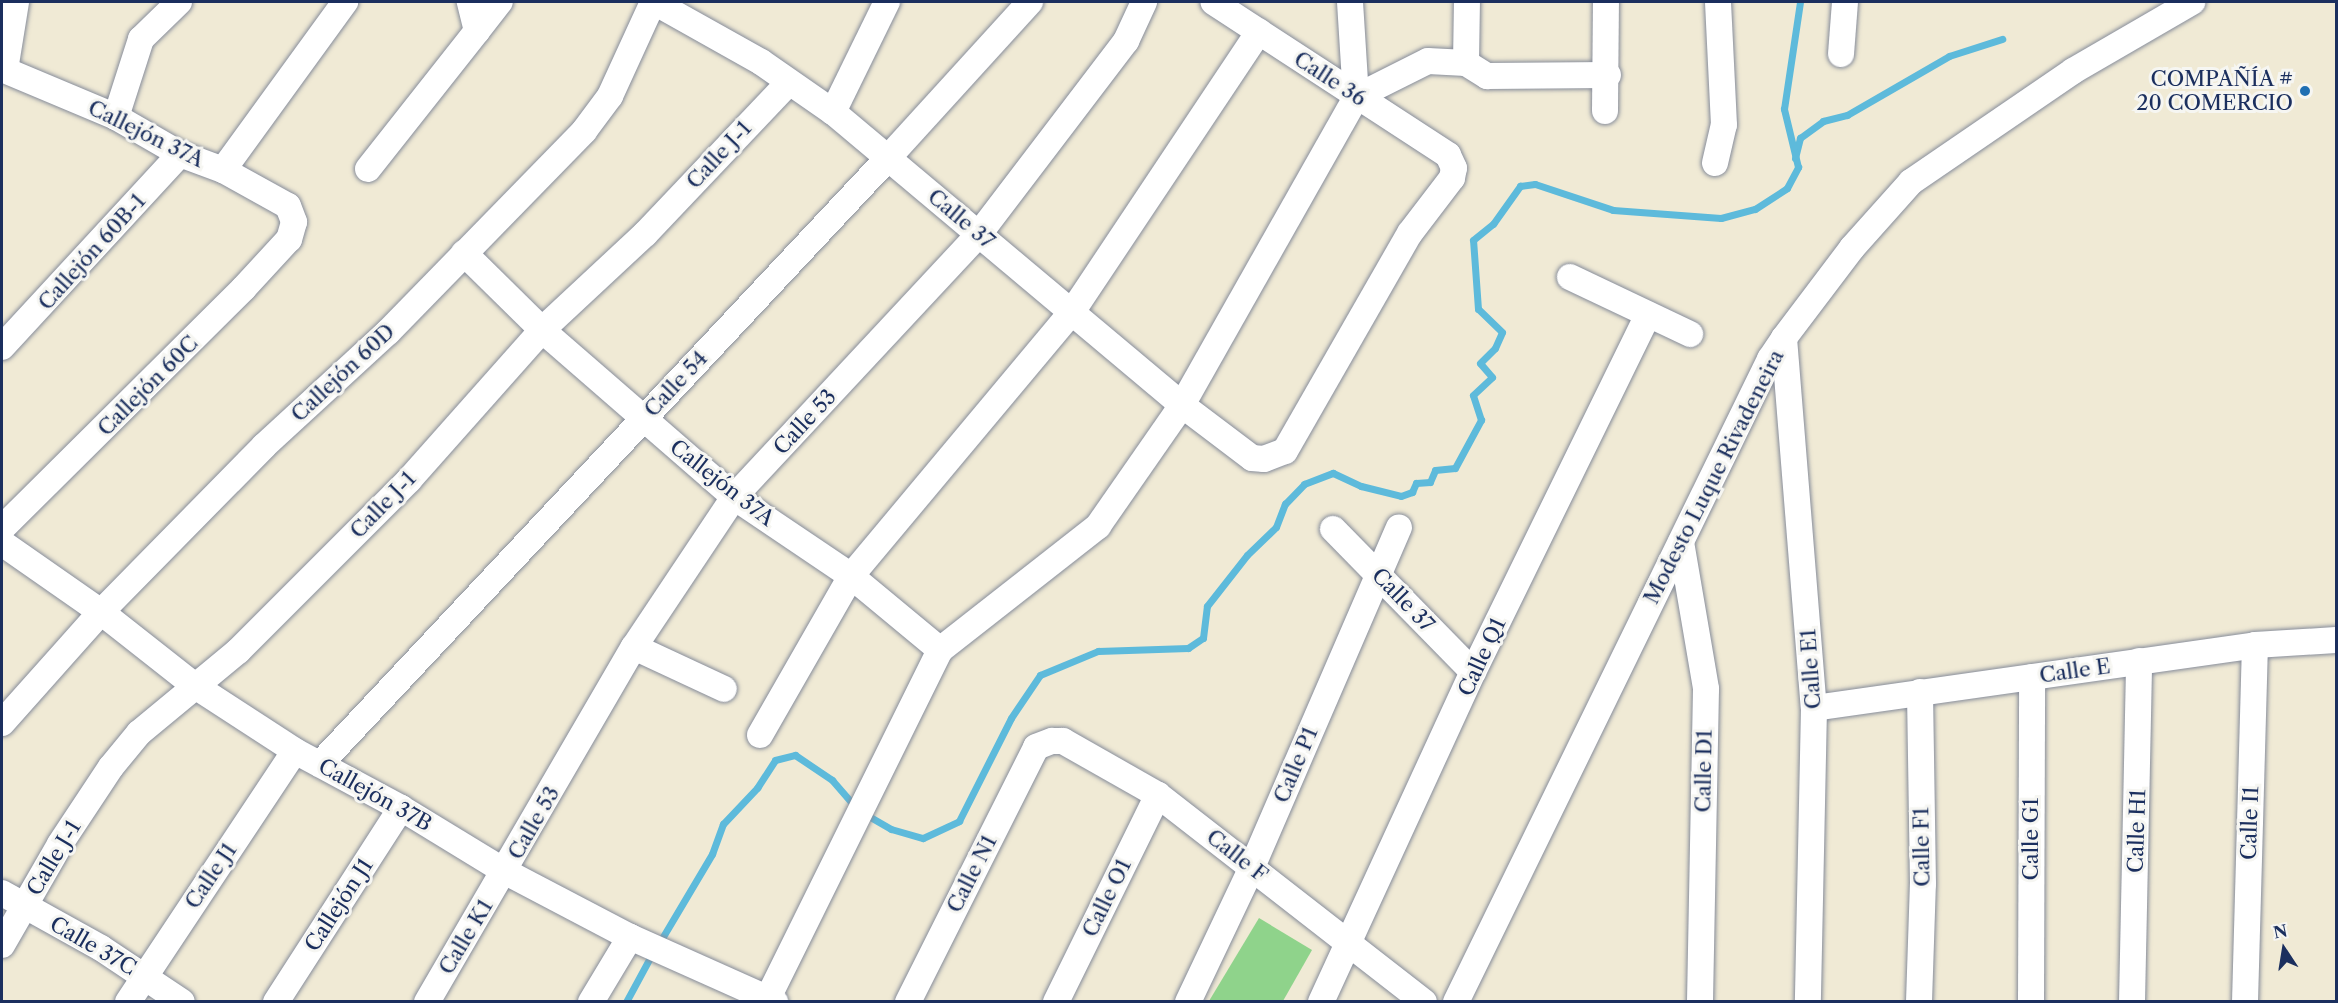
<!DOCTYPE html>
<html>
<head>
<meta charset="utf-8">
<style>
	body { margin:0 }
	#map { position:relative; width:2338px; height:1003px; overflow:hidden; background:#f0ead5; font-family:"Libre Caslon Text",serif }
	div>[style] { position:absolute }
	.green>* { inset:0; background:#8fd38b }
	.stream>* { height:7px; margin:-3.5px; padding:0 3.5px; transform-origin:3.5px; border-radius:3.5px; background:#5dbadb }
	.roads { filter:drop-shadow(0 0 2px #868c9a) drop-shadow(0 0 2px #868c9a) }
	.minor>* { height:26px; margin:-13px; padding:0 13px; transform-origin:13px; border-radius:13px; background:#fff }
	.dots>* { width:16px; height:16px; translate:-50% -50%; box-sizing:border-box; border:3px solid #f6f6f2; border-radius:50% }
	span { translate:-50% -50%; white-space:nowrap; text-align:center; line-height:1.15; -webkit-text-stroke:6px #f6f6f2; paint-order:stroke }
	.street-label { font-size:21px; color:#1b2f5e }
	.poi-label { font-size:21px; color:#1b2f5e }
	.right { translate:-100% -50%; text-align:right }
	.frame { position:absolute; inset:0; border:3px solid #1b2f5e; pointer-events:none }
	.north { position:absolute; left:2254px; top:919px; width:60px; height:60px; -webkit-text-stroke:4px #f6f6f2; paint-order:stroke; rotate:348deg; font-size:16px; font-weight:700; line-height:24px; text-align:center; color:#1b2f5e }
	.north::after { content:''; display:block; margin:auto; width:21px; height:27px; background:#1b2f5e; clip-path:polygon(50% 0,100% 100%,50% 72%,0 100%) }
</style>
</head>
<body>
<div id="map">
	<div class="green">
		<i style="clip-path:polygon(1259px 918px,1312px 950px,1283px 1001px,1209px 1001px)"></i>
	</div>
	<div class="stream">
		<i style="left:1795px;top:158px;width:21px;rotate:-76deg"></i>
		<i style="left:1800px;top:138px;width:29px;rotate:-36deg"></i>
		<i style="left:1823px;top:121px;width:25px;rotate:-14deg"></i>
		<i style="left:1847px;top:115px;width:118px;rotate:-30deg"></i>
		<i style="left:1949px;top:56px;width:56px;rotate:-17.8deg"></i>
		<i style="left:865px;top:814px;width:30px;rotate:30deg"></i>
		<i style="left:891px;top:829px;width:33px;rotate:16deg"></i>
		<i style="left:923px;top:838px;width:40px;rotate:-25deg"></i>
		<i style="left:959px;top:821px;width:115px;rotate:-63.2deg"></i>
		<i style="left:1011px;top:718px;width:52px;rotate:-56deg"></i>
		<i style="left:1040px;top:675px;width:63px;rotate:-22.5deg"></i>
		<i style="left:1098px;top:651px;width:90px;rotate:-1.9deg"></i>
		<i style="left:1188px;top:648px;width:18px;rotate:-34deg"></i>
		<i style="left:1203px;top:638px;width:32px;rotate:-83deg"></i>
		<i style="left:1207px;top:606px;width:65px;rotate:-51.9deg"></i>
		<i style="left:1247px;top:555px;width:40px;rotate:-44deg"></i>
		<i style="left:1276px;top:527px;width:25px;rotate:-69deg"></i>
		<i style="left:1285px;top:504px;width:28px;rotate:-46deg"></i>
		<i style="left:1304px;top:484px;width:31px;rotate:-21deg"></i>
		<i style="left:1333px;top:473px;width:31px;rotate:25deg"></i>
		<i style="left:1361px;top:486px;width:41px;rotate:14deg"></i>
		<i style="left:1401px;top:496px;width:12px;rotate:-20deg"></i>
		<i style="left:1412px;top:492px;width:10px;rotate:-66deg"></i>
		<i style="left:1416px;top:483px;width:14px;rotate:-4deg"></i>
		<i style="left:1430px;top:482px;width:13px;rotate:-67deg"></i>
		<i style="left:1435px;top:470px;width:20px;rotate:-6deg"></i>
		<i style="left:1455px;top:468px;width:55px;rotate:-61.6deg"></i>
		<i style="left:1481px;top:420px;width:26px;rotate:-108deg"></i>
		<i style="left:1473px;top:395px;width:26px;rotate:-43deg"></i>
		<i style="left:1492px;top:377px;width:18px;rotate:-131deg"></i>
		<i style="left:1480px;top:363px;width:21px;rotate:-45deg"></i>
		<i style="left:1495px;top:348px;width:17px;rotate:-66deg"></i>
		<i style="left:1502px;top:332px;width:33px;rotate:-136deg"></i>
		<i style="left:1478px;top:309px;width:69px;rotate:-94.1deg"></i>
		<i style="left:1473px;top:240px;width:26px;rotate:-39deg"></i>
		<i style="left:1493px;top:224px;width:47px;rotate:-54.6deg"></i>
		<i style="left:1520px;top:186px;width:15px;rotate:-8deg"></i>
		<i style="left:1535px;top:184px;width:82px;rotate:18.4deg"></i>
		<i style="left:1613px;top:210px;width:108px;rotate:4.2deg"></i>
		<i style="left:1721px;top:218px;width:35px;rotate:-15deg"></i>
		<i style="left:1755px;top:209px;width:38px;rotate:-33deg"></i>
		<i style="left:1787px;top:188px;width:24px;rotate:-62deg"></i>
		<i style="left:1798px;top:167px;width:60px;rotate:-103.6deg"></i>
		<i style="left:1784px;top:109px;width:108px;rotate:-81.5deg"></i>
		<i style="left:658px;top:945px;width:106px;rotate:-59.3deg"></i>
		<i style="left:712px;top:854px;width:32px;rotate:-70deg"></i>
		<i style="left:723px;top:824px;width:50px;rotate:-46.6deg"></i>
		<i style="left:757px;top:788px;width:33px;rotate:-57deg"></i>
		<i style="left:775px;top:760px;width:21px;rotate:-14deg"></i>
		<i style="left:795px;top:755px;width:45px;rotate:34deg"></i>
		<i style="left:832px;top:780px;width:37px;rotate:49deg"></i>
		<i style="left:626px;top:1002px;width:55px;rotate:-61.6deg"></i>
	</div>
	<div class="roads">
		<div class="minor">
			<i style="left:654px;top:2px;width:123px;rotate:29.3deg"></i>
			<i style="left:761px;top:62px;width:88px;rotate:34.8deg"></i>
			<i style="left:833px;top:112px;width:456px;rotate:40deg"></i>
			<i style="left:1182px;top:405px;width:88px;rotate:37.1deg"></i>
			<i style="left:1252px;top:458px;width:12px;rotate:5deg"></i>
			<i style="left:1264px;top:459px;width:22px;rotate:-21deg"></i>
			<i style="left:1285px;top:451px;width:251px;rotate:-60.2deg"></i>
			<i style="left:1410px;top:233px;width:69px;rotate:-52.6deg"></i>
			<i style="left:1452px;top:178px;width:10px;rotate:-79deg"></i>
			<i style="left:1454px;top:168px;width:14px;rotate:-115deg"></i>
			<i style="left:1448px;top:155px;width:280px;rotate:-146.9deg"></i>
			<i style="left:1350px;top:2px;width:95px;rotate:86.4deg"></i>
			<i style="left:477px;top:31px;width:37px;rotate:-52deg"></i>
			<i style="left:1841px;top:54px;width:52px;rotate:-85.6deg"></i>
			<i style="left:1466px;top:63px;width:61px;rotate:-89.1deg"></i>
			<i style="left:2px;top:69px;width:124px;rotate:22.8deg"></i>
			<i style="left:116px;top:117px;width:74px;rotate:30deg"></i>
			<i style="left:180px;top:154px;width:46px;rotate:20.4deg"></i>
			<i style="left:223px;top:170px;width:74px;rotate:29deg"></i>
			<i style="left:288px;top:206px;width:17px;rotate:69deg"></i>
			<i style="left:294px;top:222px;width:18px;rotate:106deg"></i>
			<i style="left:289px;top:239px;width:67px;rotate:132.6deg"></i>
			<i style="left:244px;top:288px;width:341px;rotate:135.2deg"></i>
			<i style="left:5px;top:70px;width:69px;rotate:-80.8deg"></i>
			<i style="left:1605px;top:111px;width:109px;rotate:-89.5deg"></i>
			<i style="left:833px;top:112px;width:123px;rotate:-63.9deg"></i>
			<i style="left:116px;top:117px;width:82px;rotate:-72.2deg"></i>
			<i style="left:141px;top:39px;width:53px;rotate:-44.2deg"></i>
			<i style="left:1715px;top:163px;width:39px;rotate:-77deg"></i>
			<i style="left:1724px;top:125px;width:123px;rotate:-92.8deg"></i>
			<i style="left:368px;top:169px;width:176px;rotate:-51.7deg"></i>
			<i style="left:477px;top:31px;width:30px;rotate:-104deg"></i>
			<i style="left:223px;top:170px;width:208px;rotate:-54deg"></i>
			<i style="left:464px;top:253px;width:110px;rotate:44.6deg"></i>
			<i style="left:542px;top:330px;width:254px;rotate:41deg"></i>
			<i style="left:734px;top:497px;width:141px;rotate:34deg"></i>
			<i style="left:851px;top:576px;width:116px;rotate:39.7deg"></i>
			<i style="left:1570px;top:277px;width:133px;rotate:25.4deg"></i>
			<i style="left:1784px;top:338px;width:371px;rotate:85.4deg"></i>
			<i style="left:1814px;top:708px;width:294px;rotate:91.2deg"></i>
			<i style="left:2px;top:347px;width:263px;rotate:-47.3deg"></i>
			<i style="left:1333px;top:529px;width:200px;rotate:45.6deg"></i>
			<i style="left:1681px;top:542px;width:149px;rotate:80.3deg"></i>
			<i style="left:1706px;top:689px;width:313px;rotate:91.1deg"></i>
			<i style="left:2px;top:543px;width:121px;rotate:34.9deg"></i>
			<i style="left:101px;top:612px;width:120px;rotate:38.2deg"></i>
			<i style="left:195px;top:686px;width:119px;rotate:33deg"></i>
			<i style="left:295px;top:751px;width:120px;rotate:28.3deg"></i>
			<i style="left:401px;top:808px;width:123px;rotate:31.4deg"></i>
			<i style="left:506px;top:872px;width:140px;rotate:27.7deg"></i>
			<i style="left:630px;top:937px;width:159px;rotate:24.1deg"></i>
			<i style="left:634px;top:647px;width:99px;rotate:25deg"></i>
			<i style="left:1814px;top:708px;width:445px;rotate:-8.1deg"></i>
			<i style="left:2255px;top:645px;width:81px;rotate:-3.5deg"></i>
			<i style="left:2px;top:723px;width:149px;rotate:-48.3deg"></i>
			<i style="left:101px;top:612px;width:233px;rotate:-45.5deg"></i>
			<i style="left:264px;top:446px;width:168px;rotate:-42.6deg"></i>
			<i style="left:388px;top:332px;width:281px;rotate:-45.7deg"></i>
			<i style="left:584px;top:131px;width:44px;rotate:-53.4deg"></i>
			<i style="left:610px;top:96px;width:103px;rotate:-65.4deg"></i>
			<i style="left:760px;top:735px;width:183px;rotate:-60.2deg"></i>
			<i style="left:851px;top:576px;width:344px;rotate:-50.1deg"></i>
			<i style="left:1072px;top:312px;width:337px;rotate:-56.3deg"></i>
			<i style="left:320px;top:764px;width:831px;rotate:-46.85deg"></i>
			<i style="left:888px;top:158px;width:211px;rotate:-47.7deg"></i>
			<i style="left:2px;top:893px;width:113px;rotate:29.1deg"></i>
			<i style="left:101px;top:948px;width:97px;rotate:33.7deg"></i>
			<i style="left:2px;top:945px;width:116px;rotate:-60.1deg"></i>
			<i style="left:60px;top:844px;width:92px;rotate:-56.5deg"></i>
			<i style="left:111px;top:767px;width:44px;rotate:-50.5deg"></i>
			<i style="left:139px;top:733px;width:129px;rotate:-39.6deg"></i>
			<i style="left:238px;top:651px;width:242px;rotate:-45deg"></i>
			<i style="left:409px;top:480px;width:200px;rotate:-48.4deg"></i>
			<i style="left:542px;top:330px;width:141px;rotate:-43deg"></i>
			<i style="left:645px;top:234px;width:209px;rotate:-46.5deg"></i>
			<i style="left:128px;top:1002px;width:301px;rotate:-56.4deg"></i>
			<i style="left:276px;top:1002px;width:231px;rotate:-57.2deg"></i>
			<i style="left:427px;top:1002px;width:411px;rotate:-59.8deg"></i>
			<i style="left:634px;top:647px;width:180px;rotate:-56.3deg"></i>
			<i style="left:734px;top:497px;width:359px;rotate:-47deg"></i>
			<i style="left:979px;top:234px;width:243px;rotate:-52.7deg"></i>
			<i style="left:1126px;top:41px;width:43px;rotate:-65.2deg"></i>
			<i style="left:591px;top:1002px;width:76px;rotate:-59deg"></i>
			<i style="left:766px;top:1002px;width:393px;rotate:-63.7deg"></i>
			<i style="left:940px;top:650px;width:201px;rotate:-38.1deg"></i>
			<i style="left:1098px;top:526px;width:147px;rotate:-55.2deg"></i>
			<i style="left:1182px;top:405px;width:354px;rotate:-60.5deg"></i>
			<i style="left:1356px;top:97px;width:80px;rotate:-26.6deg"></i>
			<i style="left:1428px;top:61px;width:38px;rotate:3deg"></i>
			<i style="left:1466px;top:63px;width:25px;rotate:32deg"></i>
			<i style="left:1487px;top:76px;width:121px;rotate:-0.5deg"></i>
			<i style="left:908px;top:1002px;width:285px;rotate:-63.3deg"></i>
			<i style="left:1036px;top:747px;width:17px;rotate:-21deg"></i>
			<i style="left:1052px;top:741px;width:11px"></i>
			<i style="left:1063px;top:741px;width:109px;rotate:29.6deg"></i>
			<i style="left:1158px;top:795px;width:337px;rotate:37.9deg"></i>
			<i style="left:1056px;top:1002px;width:231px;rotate:-63.8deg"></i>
			<i style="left:1188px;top:1002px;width:149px;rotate:-64.6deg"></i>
			<i style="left:1252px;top:867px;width:370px;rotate:-66.6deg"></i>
			<i style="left:1321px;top:1002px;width:363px;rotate:-65.3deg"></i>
			<i style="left:1473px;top:672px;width:398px;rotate:-63.9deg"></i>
			<i style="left:1456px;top:1002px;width:716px;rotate:-63.97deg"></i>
			<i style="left:1770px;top:359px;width:25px;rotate:-56deg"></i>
			<i style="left:1784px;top:338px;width:113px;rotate:-52.9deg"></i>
			<i style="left:1852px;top:248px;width:89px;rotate:-48.2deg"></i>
			<i style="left:1911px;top:182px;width:196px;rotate:-34.4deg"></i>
			<i style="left:2073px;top:71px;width:138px;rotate:-30.1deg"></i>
			<i style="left:1919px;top:1002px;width:118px;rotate:-88.1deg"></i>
			<i style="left:1923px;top:884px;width:192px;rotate:-90.9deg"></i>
			<i style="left:2031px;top:1002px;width:325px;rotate:-89.8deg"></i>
			<i style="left:2132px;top:1002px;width:341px;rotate:-88.8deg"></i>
			<i style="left:2245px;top:1002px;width:357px;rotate:-88.4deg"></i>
		</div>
	</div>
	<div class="dots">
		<i style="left:2305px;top:91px;background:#1f6fb2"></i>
	</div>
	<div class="street-label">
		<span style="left:1330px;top:79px;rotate:33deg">Calle 36</span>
		<span style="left:146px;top:134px;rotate:26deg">Callejón 37A</span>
		<span style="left:719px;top:155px;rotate:-47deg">Calle J-1</span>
		<span style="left:961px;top:219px;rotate:40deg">Calle 37</span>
		<span style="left:92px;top:252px;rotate:-48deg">Callejón 60B-1</span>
		<span style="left:343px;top:373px;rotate:-43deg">Callejón 60D</span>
		<span style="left:676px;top:384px;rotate:-47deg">Calle 54</span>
		<span style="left:148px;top:386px;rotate:-45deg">Callejón 60C</span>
		<span style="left:805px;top:422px;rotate:-47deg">Calle 53</span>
		<span style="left:1714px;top:477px;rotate:-63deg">Modesto Luque Rivadeneira</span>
		<span style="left:722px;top:483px;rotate:38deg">Callejón 37A</span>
		<span style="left:383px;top:505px;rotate:-46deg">Calle J-1</span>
		<span style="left:1403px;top:600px;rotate:46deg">Calle 37</span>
		<span style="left:1482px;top:657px;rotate:-65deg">Calle Q1</span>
		<span style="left:1811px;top:669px;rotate:-94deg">Calle E1</span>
		<span style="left:2075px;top:671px;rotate:-8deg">Calle E</span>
		<span style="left:1296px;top:765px;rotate:-67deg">Calle P1</span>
		<span style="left:1704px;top:771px;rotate:-89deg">Calle D1</span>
		<span style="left:375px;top:795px;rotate:29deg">Callejón 37B</span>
		<span style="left:534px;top:823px;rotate:-60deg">Calle 53</span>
		<span style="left:2250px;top:823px;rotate:-88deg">Calle I1</span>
		<span style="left:2137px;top:831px;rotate:-88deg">Calle H1</span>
		<span style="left:2031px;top:839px;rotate:-90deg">Calle G1</span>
		<span style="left:1922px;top:847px;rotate:-91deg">Calle F1</span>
		<span style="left:1237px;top:856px;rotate:38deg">Calle F</span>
		<span style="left:54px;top:858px;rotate:-59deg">Calle J-1</span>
		<span style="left:972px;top:874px;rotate:-63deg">Calle N1</span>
		<span style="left:211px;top:876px;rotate:-56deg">Calle J1</span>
		<span style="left:1107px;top:898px;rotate:-64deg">Calle O1</span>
		<span style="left:339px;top:905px;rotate:-57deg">Callejón J1</span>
		<span style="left:466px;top:937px;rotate:-59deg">Calle K1</span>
		<span style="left:93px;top:946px;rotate:30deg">Calle 37C</span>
	</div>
	<div class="poi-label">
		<span class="right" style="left:2293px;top:91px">COMPAÑÍA #<br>20 COMERCIO</span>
	</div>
	<div class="frame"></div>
	<div class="north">N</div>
</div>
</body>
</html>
